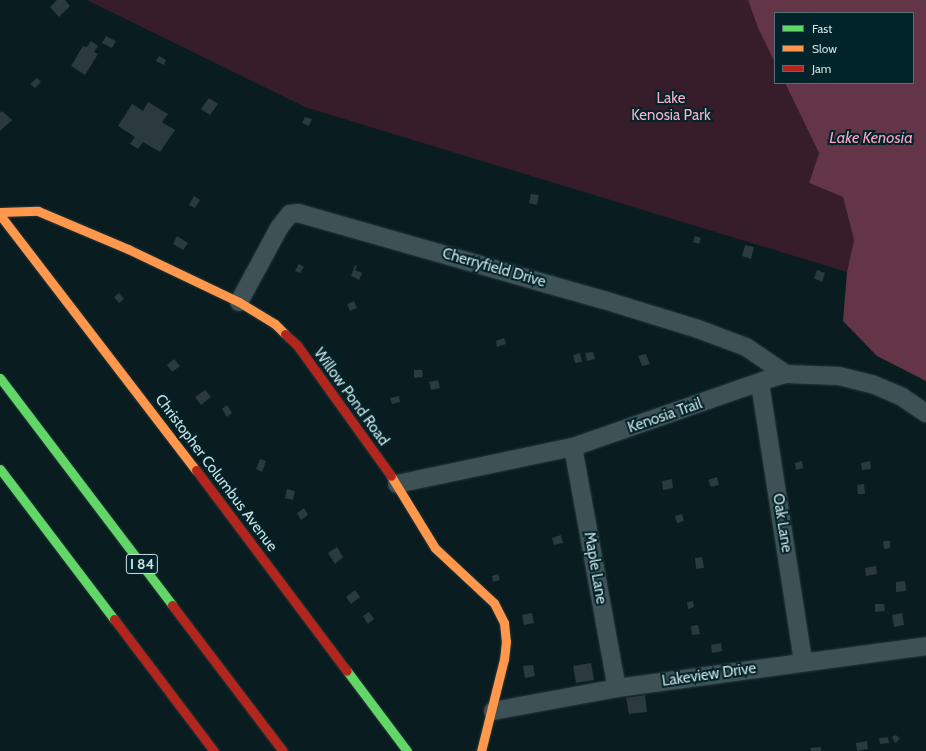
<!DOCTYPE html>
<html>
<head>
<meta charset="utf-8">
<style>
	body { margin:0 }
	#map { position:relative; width:926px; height:751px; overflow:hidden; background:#091d20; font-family:Cabin,sans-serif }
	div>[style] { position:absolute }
	.green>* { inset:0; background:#371d29 }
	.water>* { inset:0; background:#643547 }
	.building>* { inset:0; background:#2a3a3d }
	.roads { filter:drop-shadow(0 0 1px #26373a) drop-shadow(0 0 1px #26373a) }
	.street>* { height:18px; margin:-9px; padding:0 9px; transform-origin:9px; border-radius:9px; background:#3e5256 }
	.fast>* { height:9px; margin:-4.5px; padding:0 4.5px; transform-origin:4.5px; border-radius:4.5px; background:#63d668 }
	.slow>* { height:9px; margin:-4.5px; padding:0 4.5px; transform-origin:4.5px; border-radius:4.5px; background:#ff974d }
	.jam>* { height:9px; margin:-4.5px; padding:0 4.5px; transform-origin:4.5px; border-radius:4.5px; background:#b3261e }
	span { translate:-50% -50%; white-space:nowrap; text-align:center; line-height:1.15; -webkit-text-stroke:4px #002429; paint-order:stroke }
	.shield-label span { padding:1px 3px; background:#002429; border:1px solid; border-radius:3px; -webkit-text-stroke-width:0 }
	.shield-label { font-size:14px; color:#cfe1e4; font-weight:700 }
	.park-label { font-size:15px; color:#f7b0c8 }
	.street-label { font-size:15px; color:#cfe1e4 }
	.water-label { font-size:16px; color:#fba3c2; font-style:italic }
	.legend { position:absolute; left:774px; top:12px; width:140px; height:72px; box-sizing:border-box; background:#002429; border:1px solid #537074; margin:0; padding:5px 7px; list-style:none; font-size:12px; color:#cfe1e4 }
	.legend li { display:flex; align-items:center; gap:8px; height:20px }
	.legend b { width:20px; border:1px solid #537074 }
</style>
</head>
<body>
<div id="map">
	<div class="green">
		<i style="clip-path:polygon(87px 0,748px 0,758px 28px,775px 63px,775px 83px,785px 83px,819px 153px,809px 183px,843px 197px,854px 240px,847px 272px,305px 107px)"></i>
	</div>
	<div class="water">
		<i style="clip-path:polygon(748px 0,926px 0,926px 381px,877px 356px,843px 321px,847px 272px,854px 240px,843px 197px,809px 183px,819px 153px,785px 83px,913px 83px,913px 13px,775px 13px,775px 63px,758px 28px)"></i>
	</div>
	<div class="building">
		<i style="clip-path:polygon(57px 0,65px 0,70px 6px,59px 17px,50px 7px)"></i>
		<i style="clip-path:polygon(106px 36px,116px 41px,112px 48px,102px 43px)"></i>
		<i style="clip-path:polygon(91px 41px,98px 46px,94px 52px,98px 54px,85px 75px,71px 66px,83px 46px,87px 47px)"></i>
		<i style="clip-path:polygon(159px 56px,166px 60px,164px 65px,156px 61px)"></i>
		<i style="clip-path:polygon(37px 78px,41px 82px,35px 88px,30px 84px)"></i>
		<i style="clip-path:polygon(209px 98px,218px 104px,210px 115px,201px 109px)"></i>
		<i style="clip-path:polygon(148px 102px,168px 114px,162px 122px,175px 130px,160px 152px,143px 142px,138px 149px,130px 144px,135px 137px,118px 126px,132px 104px,143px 111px)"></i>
		<i style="clip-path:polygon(2px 111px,12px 120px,0 131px,0 113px)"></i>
		<i style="clip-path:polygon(305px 117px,312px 119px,309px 126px,302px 123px)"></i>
		<i style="clip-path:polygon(531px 194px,539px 195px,537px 205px,529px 203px)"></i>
		<i style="clip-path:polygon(194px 196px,200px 200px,195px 208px,189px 205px)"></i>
		<i style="clip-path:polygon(177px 236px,188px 243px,183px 250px,173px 244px)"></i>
		<i style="clip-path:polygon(695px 236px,701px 238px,699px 244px,693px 242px)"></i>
		<i style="clip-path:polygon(745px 245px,754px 247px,751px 259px,742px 256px)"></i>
		<i style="clip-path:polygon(299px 264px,304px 267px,300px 273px,295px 271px)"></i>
		<i style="clip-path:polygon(355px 265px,357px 266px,355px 270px,362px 273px,359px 280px,351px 276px)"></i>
		<i style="clip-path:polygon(817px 270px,825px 273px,822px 282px,814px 278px)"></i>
		<i style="clip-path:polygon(119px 293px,124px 299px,119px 303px,114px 297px)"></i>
		<i style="clip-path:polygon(354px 301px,357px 308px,350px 311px,347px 304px)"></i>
		<i style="clip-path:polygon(504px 338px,506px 344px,497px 347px,496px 341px)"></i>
		<i style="clip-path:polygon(593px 352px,595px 359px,587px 361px,585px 353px)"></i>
		<i style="clip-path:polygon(580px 353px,582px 362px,575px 363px,573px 355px)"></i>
		<i style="clip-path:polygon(646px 354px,650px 364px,642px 366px,638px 356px)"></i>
		<i style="clip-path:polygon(174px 359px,180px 366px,172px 372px,167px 365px)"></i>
		<i style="clip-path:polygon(414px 370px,422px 370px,423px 377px,414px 378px)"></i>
		<i style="clip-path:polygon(438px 380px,440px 388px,431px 390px,429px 382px)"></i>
		<i style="clip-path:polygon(205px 390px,211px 397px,201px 405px,195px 397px)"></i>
		<i style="clip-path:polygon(399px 396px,400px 402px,392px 404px,390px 398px)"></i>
		<i style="clip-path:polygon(227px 405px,232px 413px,227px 417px,222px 409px)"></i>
		<i style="clip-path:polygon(260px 459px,266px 461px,262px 472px,256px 469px)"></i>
		<i style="clip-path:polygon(802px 461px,803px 468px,796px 470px,795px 463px)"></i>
		<i style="clip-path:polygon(870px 461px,871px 469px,862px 470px,861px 463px)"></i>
		<i style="clip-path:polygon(717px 477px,719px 485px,711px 487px,708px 480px)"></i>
		<i style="clip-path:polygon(672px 479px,673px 488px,663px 490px,662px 481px)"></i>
		<i style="clip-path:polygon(864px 484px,865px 494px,858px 494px,857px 485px)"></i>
		<i style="clip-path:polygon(287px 489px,295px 491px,293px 500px,285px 498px)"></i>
		<i style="clip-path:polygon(304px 508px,308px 515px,301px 520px,297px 513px)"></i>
		<i style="clip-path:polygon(682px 514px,684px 521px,677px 523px,675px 516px)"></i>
		<i style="clip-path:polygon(561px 535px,563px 543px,554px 545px,552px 538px)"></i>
		<i style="clip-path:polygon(883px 541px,890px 541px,890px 548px,884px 549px)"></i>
		<i style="clip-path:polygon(337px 547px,343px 557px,335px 564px,328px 553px)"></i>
		<i style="clip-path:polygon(702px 557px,704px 568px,696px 569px,695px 558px)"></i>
		<i style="clip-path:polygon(876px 566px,877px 574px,866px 576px,865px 568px)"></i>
		<i style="clip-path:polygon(498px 574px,500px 580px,493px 582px,492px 576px)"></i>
		<i style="clip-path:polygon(905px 581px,906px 591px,896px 592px,896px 582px)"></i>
		<i style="clip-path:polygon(355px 590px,360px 597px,351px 604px,346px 597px)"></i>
		<i style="clip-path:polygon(693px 601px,694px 607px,688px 609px,687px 602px)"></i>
		<i style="clip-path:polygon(875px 604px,884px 604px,885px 611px,875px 612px)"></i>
		<i style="clip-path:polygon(369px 612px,374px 619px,368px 624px,363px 616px)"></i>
		<i style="clip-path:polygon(532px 613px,534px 623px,524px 625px,522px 615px)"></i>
		<i style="clip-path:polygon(902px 613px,904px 625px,894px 627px,892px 615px)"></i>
		<i style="clip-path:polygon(698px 625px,700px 634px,692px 635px,691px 626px)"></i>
		<i style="clip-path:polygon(721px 643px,722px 651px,712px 653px,711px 645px)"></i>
		<i style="clip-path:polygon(591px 663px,594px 680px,576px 683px,573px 666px)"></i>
		<i style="clip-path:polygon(533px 665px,535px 676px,525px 678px,523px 666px)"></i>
		<i style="clip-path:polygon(645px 695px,647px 712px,629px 714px,626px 698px)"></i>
		<i style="clip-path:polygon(896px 735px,900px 739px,895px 743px,892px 737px)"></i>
		<i style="clip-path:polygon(888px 737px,889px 743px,880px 744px,879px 738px)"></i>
		<i style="clip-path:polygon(867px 741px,868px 749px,857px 751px,856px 743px)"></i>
		<i style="clip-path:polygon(821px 747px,821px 751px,811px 751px,810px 748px)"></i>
	</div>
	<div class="roads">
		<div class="street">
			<i style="left:239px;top:302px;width:84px;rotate:-61.6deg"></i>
			<i style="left:279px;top:228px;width:18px;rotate:-52deg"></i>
			<i style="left:290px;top:214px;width:8px;rotate:-7deg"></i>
			<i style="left:298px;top:213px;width:318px;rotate:15.9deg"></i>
			<i style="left:604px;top:300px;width:98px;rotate:17.1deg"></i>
			<i style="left:698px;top:329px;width:51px;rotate:20.6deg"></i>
			<i style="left:746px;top:347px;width:48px;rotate:34deg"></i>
			<i style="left:760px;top:383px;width:282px;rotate:81.2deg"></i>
			<i style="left:573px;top:447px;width:245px;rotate:79.7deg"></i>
			<i style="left:397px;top:484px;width:180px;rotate:-11.9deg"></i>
			<i style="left:573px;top:447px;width:210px;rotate:-19.2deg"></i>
			<i style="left:771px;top:378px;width:16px;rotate:-15deg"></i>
			<i style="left:786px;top:374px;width:53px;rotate:2.2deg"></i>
			<i style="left:839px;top:376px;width:34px;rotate:14deg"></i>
			<i style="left:872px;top:384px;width:33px;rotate:23deg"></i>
			<i style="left:902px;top:397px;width:29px;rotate:34deg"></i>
			<i style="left:493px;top:711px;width:126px;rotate:-10.5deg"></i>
			<i style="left:617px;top:688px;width:312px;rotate:-7.7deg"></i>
		</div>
		<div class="fast">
			<i style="left:0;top:378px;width:285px;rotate:52.8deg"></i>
			<i style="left:0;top:469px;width:188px;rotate:52.8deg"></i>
			<i style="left:347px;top:671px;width:100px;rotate:53.1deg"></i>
		</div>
		<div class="slow">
			<i style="left:0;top:212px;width:38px;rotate:-2deg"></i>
			<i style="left:38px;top:211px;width:98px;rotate:22.9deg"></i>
			<i style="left:128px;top:249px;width:123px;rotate:25.5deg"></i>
			<i style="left:239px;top:302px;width:42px;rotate:31.4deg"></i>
			<i style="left:275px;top:324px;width:14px;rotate:45deg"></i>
			<i style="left:0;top:215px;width:322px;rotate:52.5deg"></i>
			<i style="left:391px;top:476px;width:84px;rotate:58.6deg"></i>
			<i style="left:435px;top:548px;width:81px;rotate:43deg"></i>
			<i style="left:494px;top:603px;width:22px;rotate:63deg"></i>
			<i style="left:504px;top:623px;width:18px;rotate:84deg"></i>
			<i style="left:506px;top:641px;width:18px;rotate:96deg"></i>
			<i style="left:504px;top:659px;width:95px;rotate:104deg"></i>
		</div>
		<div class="jam">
			<i style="left:285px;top:334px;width:16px;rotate:43deg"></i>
			<i style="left:297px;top:345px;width:161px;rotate:54.3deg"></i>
			<i style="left:196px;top:470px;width:251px;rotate:53.1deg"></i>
			<i style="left:172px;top:605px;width:183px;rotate:52.8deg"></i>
			<i style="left:114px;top:619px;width:166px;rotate:52.9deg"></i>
		</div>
	</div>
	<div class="shield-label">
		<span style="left:142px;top:564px">I 84</span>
	</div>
	<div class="park-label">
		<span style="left:671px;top:107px">Lake<br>Kenosia Park</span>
	</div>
	<div class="street-label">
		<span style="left:494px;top:268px;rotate:16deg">Cherryfield Drive</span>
		<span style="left:351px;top:397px;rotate:54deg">Willow Pond Road</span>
		<span style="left:665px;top:416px;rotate:-19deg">Kenosia Trail</span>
		<span style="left:216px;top:473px;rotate:53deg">Christopher Columbus Avenue</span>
		<span style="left:782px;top:523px;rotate:81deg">Oak Lane</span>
		<span style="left:595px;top:568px;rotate:80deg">Maple Lane</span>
		<span style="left:709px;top:675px;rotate:-8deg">Lakeview Drive</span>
	</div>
	<div class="water-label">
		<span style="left:871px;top:138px">Lake Kenosia</span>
	</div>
	<ul class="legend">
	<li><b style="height:5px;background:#63d668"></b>Fast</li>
	<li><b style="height:5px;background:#ff974d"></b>Slow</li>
	<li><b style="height:5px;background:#b3261e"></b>Jam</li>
	</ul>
</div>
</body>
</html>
